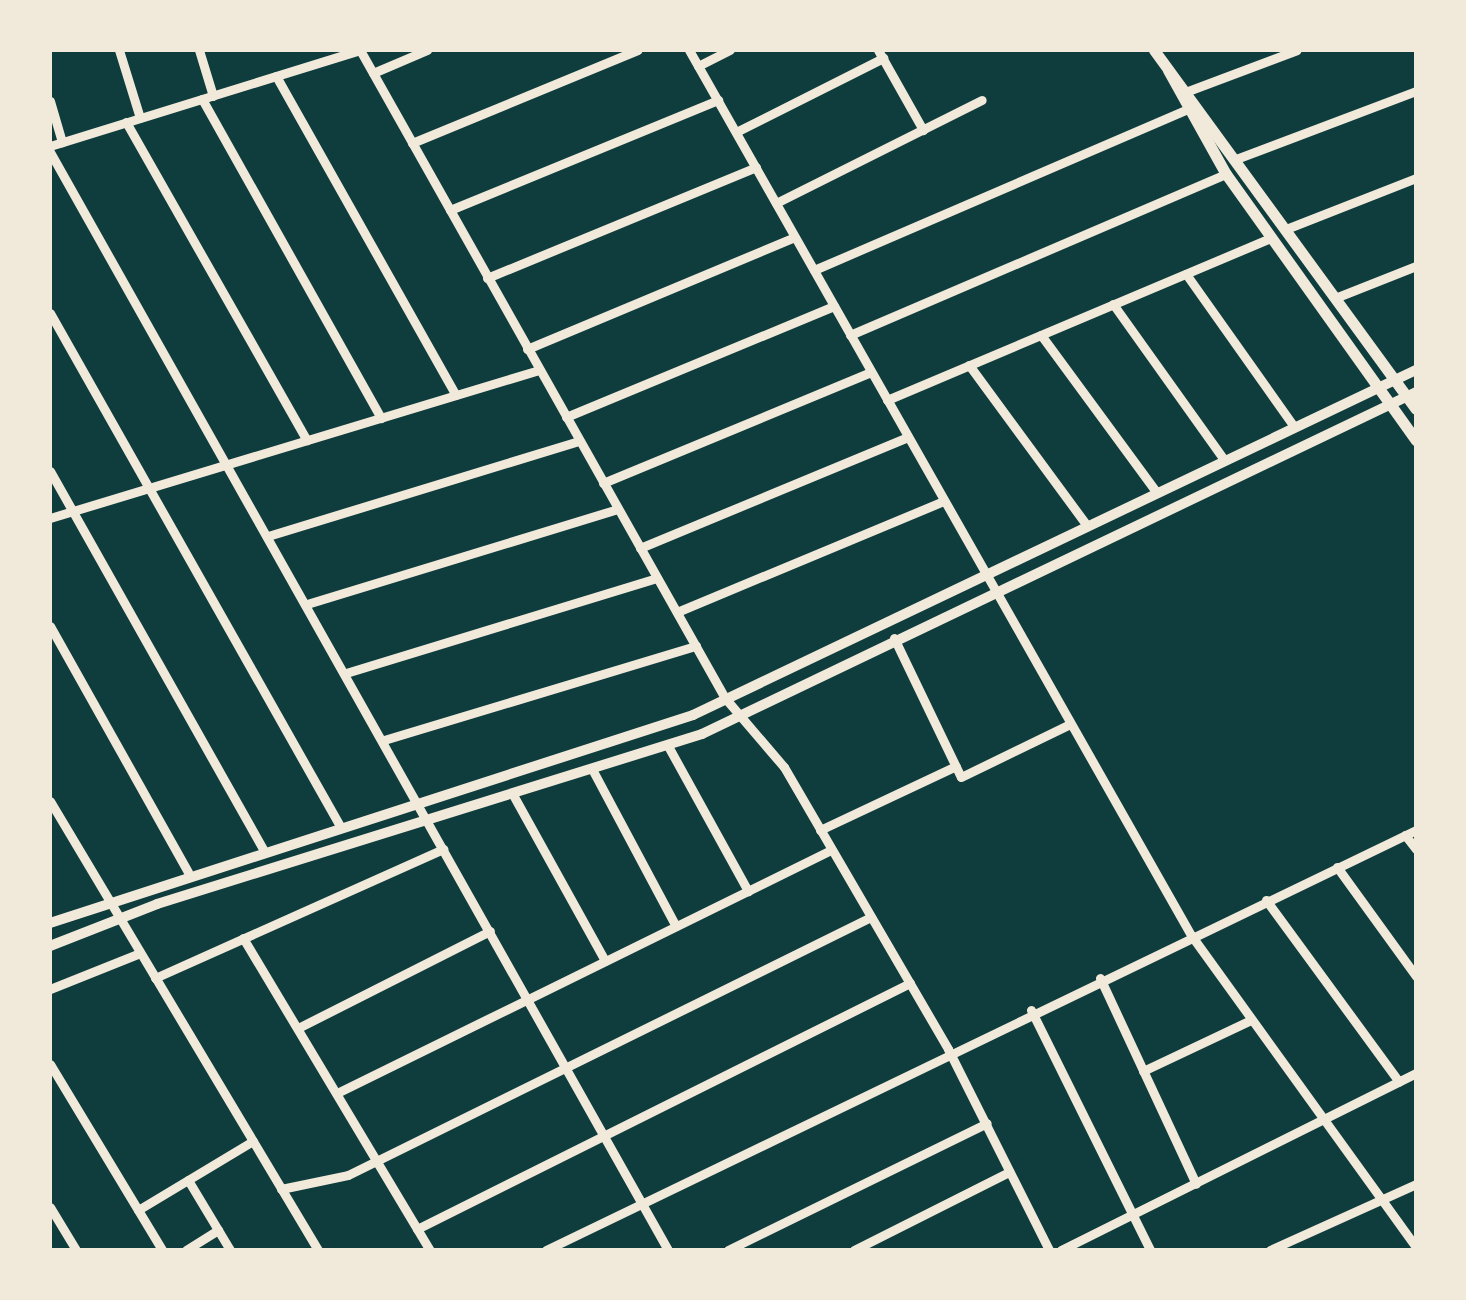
<!DOCTYPE html>
<html>
<head>
<meta charset="utf-8">
<style>
	body { margin:0 }
	#map { position:relative; width:1466px; height:1300px; overflow:hidden; background:#0f3d3e; font-family:Jost,sans-serif }
	div>[style] { position:absolute }
	.minor>* { height:9px; margin:-4.5px; padding:0 4.5px; transform-origin:4.5px; border-radius:4.5px; background:#f1e9da }
	.tertiary>* { height:10px; margin:-5px; padding:0 5px; transform-origin:5px; border-radius:5px; background:#f1e9da }
	.secondary>* { height:11px; margin:-5.5px; padding:0 5.5px; transform-origin:5.5px; border-radius:5.5px; background:#f1e9da }
	span { translate:-50% -50%; white-space:nowrap; text-align:center; line-height:1.15; -webkit-text-stroke:8px #f1e9da; paint-order:stroke }
	.frame { position:absolute; inset:0; border:52px solid #f1e9da; pointer-events:none }
</style>
</head>
<body>
<div id="map">
	<div class="minor">
		<i style="left:119px;top:50px;width:71px;rotate:72.8deg"></i>
		<i style="left:199px;top:50px;width:48px;rotate:73.1deg"></i>
		<i style="left:360px;top:50px;width:744px;rotate:60.61deg"></i>
		<i style="left:725px;top:698px;width:91px;rotate:49.5deg"></i>
		<i style="left:784px;top:767px;width:326px;rotate:59.8deg"></i>
		<i style="left:948px;top:1049px;width:225px;rotate:63.3deg"></i>
		<i style="left:689px;top:50px;width:1017px;rotate:60.44deg"></i>
		<i style="left:1191px;top:935px;width:385px;rotate:54.2deg"></i>
		<i style="left:878px;top:50px;width:92px;rotate:60.6deg"></i>
		<i style="left:698px;top:66px;width:36px;rotate:-27deg"></i>
		<i style="left:373px;top:73px;width:59px;rotate:-23.1deg"></i>
		<i style="left:276px;top:76px;width:366px;rotate:60.6deg"></i>
		<i style="left:1188px;top:91px;width:116px;rotate:-20.6deg"></i>
		<i style="left:202px;top:99px;width:366px;rotate:60.7deg"></i>
		<i style="left:50px;top:101px;width:43px;rotate:73.7deg"></i>
		<i style="left:126px;top:122px;width:366px;rotate:60.4deg"></i>
		<i style="left:736px;top:132px;width:165px;rotate:-26.7deg"></i>
		<i style="left:412px;top:143px;width:244px;rotate:-22.4deg"></i>
		<i style="left:50px;top:146px;width:325px;rotate:-17.2deg"></i>
		<i style="left:50px;top:152px;width:1260px;rotate:60.63deg"></i>
		<i style="left:1236px;top:159px;width:192px;rotate:-20.7deg"></i>
		<i style="left:776px;top:203px;width:230px;rotate:-26.6deg"></i>
		<i style="left:450px;top:210px;width:290px;rotate:-22.3deg"></i>
		<i style="left:1286px;top:229px;width:140px;rotate:-21.4deg"></i>
		<i style="left:814px;top:270px;width:406px;rotate:-23.3deg"></i>
		<i style="left:1186px;top:274px;width:185px;rotate:54.7deg"></i>
		<i style="left:487px;top:278px;width:291px;rotate:-22.4deg"></i>
		<i style="left:1335px;top:298px;width:87px;rotate:-21.6deg"></i>
		<i style="left:1113px;top:304px;width:189px;rotate:54.5deg"></i>
		<i style="left:50px;top:313px;width:589px;rotate:60.52deg"></i>
		<i style="left:850px;top:335px;width:409px;rotate:-23.2deg"></i>
		<i style="left:1041px;top:335px;width:192px;rotate:53.7deg"></i>
		<i style="left:527px;top:349px;width:290px;rotate:-22.7deg"></i>
		<i style="left:969px;top:365px;width:197px;rotate:53.7deg"></i>
		<i style="left:887px;top:400px;width:417px;rotate:-22.9deg"></i>
		<i style="left:566px;top:417px;width:290px;rotate:-22.5deg"></i>
		<i style="left:50px;top:471px;width:434px;rotate:60.6deg"></i>
		<i style="left:603px;top:483px;width:290px;rotate:-22.5deg"></i>
		<i style="left:50px;top:518px;width:511px;rotate:-16.84deg"></i>
		<i style="left:268px;top:536px;width:325px;rotate:-17deg"></i>
		<i style="left:640px;top:548px;width:290px;rotate:-22.5deg"></i>
		<i style="left:307px;top:604px;width:325px;rotate:-17deg"></i>
		<i style="left:677px;top:612px;width:289px;rotate:-22.6deg"></i>
		<i style="left:50px;top:626px;width:282px;rotate:60.7deg"></i>
		<i style="left:894px;top:638px;width:154px;rotate:64.3deg"></i>
		<i style="left:961px;top:777px;width:121px;rotate:-25.9deg"></i>
		<i style="left:346px;top:673px;width:325px;rotate:-17deg"></i>
		<i style="left:384px;top:740px;width:326px;rotate:-16.8deg"></i>
		<i style="left:668px;top:746px;width:166px;rotate:61.1deg"></i>
		<i style="left:592px;top:769px;width:178px;rotate:61.9deg"></i>
		<i style="left:512px;top:793px;width:192px;rotate:61deg"></i>
		<i style="left:50px;top:801px;width:523px;rotate:59.17deg"></i>
		<i style="left:820px;top:830px;width:150px;rotate:-25.2deg"></i>
		<i style="left:1405px;top:835px;width:18px;rotate:52deg"></i>
		<i style="left:1337px;top:867px;width:135px;rotate:54.1deg"></i>
		<i style="left:1266px;top:900px;width:225px;rotate:53.8deg"></i>
		<i style="left:243px;top:938px;width:364px;rotate:59.1deg"></i>
		<i style="left:155px;top:978px;width:316px;rotate:-24.1deg"></i>
		<i style="left:1100px;top:978px;width:227px;rotate:65deg"></i>
		<i style="left:50px;top:989px;width:97px;rotate:-21.8deg"></i>
		<i style="left:1031px;top:1010px;width:268px;rotate:63.6deg"></i>
		<i style="left:298px;top:1028px;width:215px;rotate:-26.8deg"></i>
		<i style="left:50px;top:1064px;width:217px;rotate:58.9deg"></i>
		<i style="left:1143px;top:1071px;width:119px;rotate:-25.3deg"></i>
		<i style="left:337px;top:1093px;width:551px;rotate:-26.19deg"></i>
		<i style="left:188px;top:1180px;width:82px;rotate:59deg"></i>
		<i style="left:281px;top:1189px;width:68px;rotate:-11.8deg"></i>
		<i style="left:348px;top:1175px;width:583px;rotate:-26.26deg"></i>
		<i style="left:50px;top:1207px;width:50px;rotate:58.8deg"></i>
		<i style="left:138px;top:1210px;width:134px;rotate:-31deg"></i>
		<i style="left:417px;top:1229px;width:551px;rotate:-26.52deg"></i>
		<i style="left:186px;top:1250px;width:38px;rotate:-32deg"></i>
		<i style="left:546px;top:1250px;width:966px;rotate:-25.77deg"></i>
		<i style="left:728px;top:1250px;width:288px;rotate:-26.1deg"></i>
		<i style="left:854px;top:1250px;width:174px;rotate:-26.7deg"></i>
		<i style="left:1061px;top:1250px;width:397px;rotate:-26.5deg"></i>
		<i style="left:1270px;top:1250px;width:160px;rotate:-24.3deg"></i>
	</div>
	<div class="tertiary">
		<i style="left:50px;top:923px;width:676px;rotate:-17.93deg"></i>
		<i style="left:693px;top:715px;width:801px;rotate:-25.51deg"></i>
		<i style="left:50px;top:946px;width:115px;rotate:-21.4deg"></i>
		<i style="left:157px;top:904px;width:571px;rotate:-17.32deg"></i>
		<i style="left:702px;top:734px;width:792px;rotate:-25.59deg"></i>
	</div>
	<div class="secondary">
		<i style="left:1154px;top:50px;width:444px;rotate:53.9deg"></i>
		<i style="left:1168px;top:70px;width:119px;rotate:60.9deg"></i>
		<i style="left:1226px;top:174px;width:327px;rotate:54.5deg"></i>
	</div>
	<div class="frame"></div>
</div>
</body>
</html>
